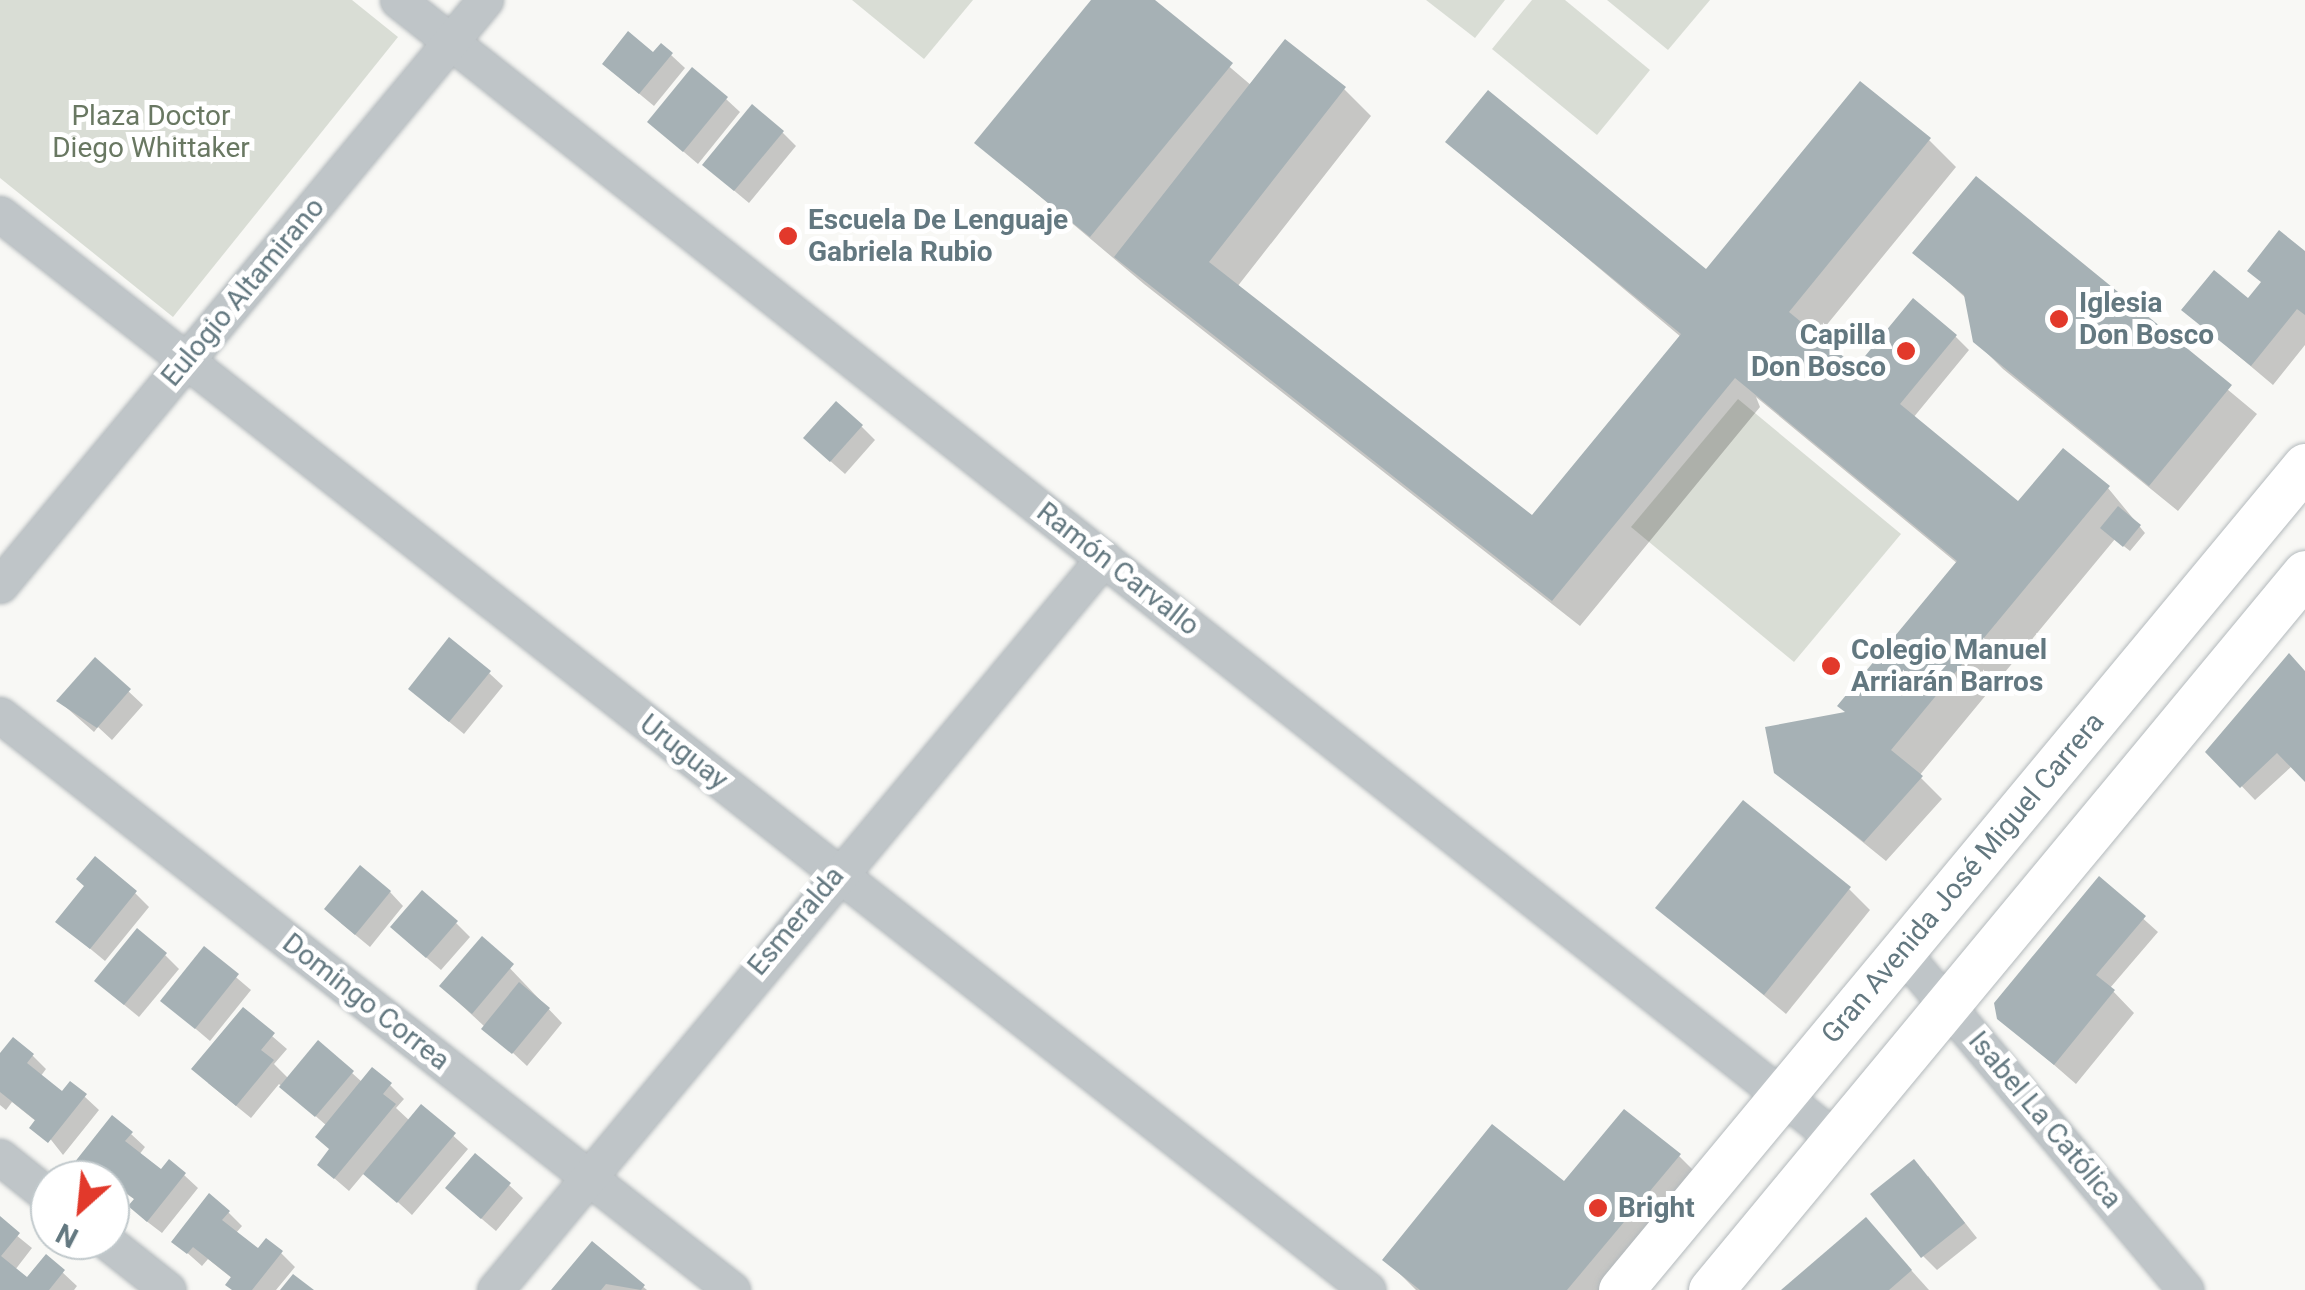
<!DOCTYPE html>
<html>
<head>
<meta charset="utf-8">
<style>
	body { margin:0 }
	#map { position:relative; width:2305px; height:1290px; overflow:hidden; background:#f8f8f5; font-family:Roboto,sans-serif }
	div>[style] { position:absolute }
	.green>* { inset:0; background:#d9ddd5 }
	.shadow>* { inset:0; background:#0003 }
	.building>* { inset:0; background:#a6b1b5 }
	.roads { filter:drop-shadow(0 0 2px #b3b9bc) drop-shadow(0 0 2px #b3b9bc) }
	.minor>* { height:35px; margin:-17.5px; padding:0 17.5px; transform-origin:17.5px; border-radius:17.5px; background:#bfc5c8 }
	.major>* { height:45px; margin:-22.5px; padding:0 22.5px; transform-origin:22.5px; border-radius:22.5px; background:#fff }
	.dots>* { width:28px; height:28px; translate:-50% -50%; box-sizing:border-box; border:5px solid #fff; border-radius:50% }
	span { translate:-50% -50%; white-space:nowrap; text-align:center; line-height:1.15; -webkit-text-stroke:10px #fff; paint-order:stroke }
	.park-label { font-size:28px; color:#697862 }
	.poi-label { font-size:28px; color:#637880; font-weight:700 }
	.left { translate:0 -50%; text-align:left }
	.right { translate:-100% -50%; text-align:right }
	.street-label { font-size:28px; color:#637880 }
	.north { position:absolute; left:30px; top:1160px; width:100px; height:100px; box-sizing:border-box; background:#fff; border:2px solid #c1c9cc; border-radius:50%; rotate:207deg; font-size:28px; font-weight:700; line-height:40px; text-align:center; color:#637880 }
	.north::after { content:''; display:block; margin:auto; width:35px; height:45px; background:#e2392b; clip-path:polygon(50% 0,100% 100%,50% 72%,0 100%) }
</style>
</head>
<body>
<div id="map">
	<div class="green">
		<i style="clip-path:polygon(0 0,352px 0,398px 37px,173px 317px,0 178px)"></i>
		<i style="clip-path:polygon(852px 0,973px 0,924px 59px)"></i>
		<i style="clip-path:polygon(1426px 0,1505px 0,1475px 38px)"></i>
		<i style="clip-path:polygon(1532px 0,1565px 0,1650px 70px,1597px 135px,1492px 49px)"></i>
		<i style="clip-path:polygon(1607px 0,1710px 0,1668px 50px)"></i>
		<i style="clip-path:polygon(1738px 399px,1901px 534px,1794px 662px,1631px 527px)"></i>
	</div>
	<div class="shadow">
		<i style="clip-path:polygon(1094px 0,1151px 0,1252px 86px,1344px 89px,1371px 116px,1237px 287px,1532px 519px,1681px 337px,1449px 142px,1707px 272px,1929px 140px,1956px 167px,1816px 338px,1865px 378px,1955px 336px,1969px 350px,1913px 418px,2019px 505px,2108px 488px,2145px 533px,2130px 551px,2115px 539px,1919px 776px,1942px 799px,1886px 861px,1776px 772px,1848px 714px,1958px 564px,1756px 397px,1760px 407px,1580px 626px,1144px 284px,977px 143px)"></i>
		<i style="clip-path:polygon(671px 55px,685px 68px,654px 106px,619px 77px,653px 56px)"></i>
		<i style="clip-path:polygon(726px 99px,740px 112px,698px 164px,664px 135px)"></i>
		<i style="clip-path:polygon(782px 132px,796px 146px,749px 203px,719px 178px)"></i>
		<i style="clip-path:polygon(1976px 180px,2257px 414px,2178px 511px,2003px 369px,1975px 341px,1968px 300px,1916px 253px)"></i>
		<i style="clip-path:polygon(2305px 254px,2305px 345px,2273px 385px,2184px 310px,2249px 301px)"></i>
		<i style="clip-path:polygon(861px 426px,875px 440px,845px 474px,820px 452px)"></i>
		<i style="clip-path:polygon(95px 660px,143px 705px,112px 740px,98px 727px,94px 732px,59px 701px)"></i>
		<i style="clip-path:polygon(489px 673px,503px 686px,464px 734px,425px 702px)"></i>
		<i style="clip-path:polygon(2305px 673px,2305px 780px,2292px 766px,2255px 800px,2208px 751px)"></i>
		<i style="clip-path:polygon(2099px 879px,2158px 932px,2110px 988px,2134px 1013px,2076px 1084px,2000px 1018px)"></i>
		<i style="clip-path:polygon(1849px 889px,1870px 910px,1786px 1014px,1659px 907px)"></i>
		<i style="clip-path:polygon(390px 892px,403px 906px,370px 947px,341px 923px)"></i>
		<i style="clip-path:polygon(135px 893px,149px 907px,105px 961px,58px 922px)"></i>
		<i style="clip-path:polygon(456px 923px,470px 937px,441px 970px,407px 941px)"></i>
		<i style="clip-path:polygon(483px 940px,562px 1023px,527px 1066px,456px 1000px)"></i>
		<i style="clip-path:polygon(204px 950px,251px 990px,210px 1041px,163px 1001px)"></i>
		<i style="clip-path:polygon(165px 955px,179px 969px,139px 1017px,111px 994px)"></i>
		<i style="clip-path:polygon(243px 1011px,287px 1049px,274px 1064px,289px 1079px,352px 1073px,362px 1082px,390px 1085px,404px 1099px,396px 1108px,410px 1121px,421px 1107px,468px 1149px,412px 1215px,365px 1172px,349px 1191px,334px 1178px,327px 1126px,279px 1084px,251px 1118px,208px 1083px)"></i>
		<i style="clip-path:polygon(33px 1056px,46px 1069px,40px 1077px,63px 1094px,71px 1084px,99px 1110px,63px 1155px,37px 1122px,12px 1102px,6px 1110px,0 1105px,0 1057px)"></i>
		<i style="clip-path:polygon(131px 1134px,145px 1147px,139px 1155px,161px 1173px,184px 1175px,198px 1188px,162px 1233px,145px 1220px,136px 1200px,77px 1163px)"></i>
		<i style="clip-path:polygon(1679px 1156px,1700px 1177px,1617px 1290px,1416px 1290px,1386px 1260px)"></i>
		<i style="clip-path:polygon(1928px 1176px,1977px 1238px,1937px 1270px,1923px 1256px)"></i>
		<i style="clip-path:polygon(509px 1185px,523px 1198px,496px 1231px,462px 1202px)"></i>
		<i style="clip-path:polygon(228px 1212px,242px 1226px,236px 1233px,259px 1251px,281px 1253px,295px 1267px,276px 1290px,234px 1290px,233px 1279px,208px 1259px,202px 1266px,174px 1241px)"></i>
		<i style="clip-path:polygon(1866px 1220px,1929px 1290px,1785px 1290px)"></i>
		<i style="clip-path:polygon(0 1222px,32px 1248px,15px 1270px,27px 1281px,46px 1257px,77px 1286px,74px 1290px,0 1290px)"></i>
		<i style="clip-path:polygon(593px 1245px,647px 1290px,555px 1290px)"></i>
	</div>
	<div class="building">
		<i style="clip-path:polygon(1091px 0,1155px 0,1233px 63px,1090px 237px,974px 143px)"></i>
		<i style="clip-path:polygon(628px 31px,653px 52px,661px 43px,673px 53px,639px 94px,602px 64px)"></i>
		<i style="clip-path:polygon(1285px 39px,1346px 87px,1209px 262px,1532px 515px,1681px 334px,1445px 142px,1488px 90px,1706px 269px,1860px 81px,1931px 138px,1789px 312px,1856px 367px,1913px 298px,1957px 335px,1900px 404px,2018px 501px,2063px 448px,2110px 486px,1891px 750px,1923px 776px,1864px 842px,1774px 773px,1765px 727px,1845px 712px,1837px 706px,1957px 561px,1735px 378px,1552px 601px,1114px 257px)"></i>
		<i style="clip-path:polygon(692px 67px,728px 97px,683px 152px,647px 122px)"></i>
		<i style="clip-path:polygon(752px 104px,784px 131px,734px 191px,702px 165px)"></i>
		<i style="clip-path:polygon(1976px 176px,2232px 385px,2149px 486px,1973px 342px,1964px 295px,1912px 253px)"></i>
		<i style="clip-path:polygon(2279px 230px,2305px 251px,2305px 315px,2297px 309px,2251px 366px,2181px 310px,2214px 270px,2248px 298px,2261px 282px,2247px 271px)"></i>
		<i style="clip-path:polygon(836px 401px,863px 425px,830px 462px,803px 438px)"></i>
		<i style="clip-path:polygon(2118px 506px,2141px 525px,2123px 547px,2100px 528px)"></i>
		<i style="clip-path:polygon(449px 637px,491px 671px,449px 722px,408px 689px)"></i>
		<i style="clip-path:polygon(2289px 653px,2305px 671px,2305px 782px,2277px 753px,2240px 788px,2205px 752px)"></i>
		<i style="clip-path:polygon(95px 657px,131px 689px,97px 728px,56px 701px)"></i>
		<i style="clip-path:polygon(1743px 800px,1851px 887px,1764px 995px,1655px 908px)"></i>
		<i style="clip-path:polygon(95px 856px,137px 891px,90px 949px,55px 922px,84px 886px,76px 879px)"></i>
		<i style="clip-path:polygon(360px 865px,391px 891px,355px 935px,324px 909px)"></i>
		<i style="clip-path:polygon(2099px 876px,2146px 916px,2096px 975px,2115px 990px,2054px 1065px,1997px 1019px,1994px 1003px)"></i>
		<i style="clip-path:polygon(422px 890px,458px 921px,426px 958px,390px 927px)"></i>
		<i style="clip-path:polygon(137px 928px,167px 953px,124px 1005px,94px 981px)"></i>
		<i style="clip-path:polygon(482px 936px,514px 964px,472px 1014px,439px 986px)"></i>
		<i style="clip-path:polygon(204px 946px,239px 974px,195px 1029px,160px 1001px)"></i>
		<i style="clip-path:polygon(519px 982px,550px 1008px,512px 1054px,481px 1029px)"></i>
		<i style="clip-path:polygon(243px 1007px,275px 1033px,261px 1050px,274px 1060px,236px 1106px,191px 1069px)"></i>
		<i style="clip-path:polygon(13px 1037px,34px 1054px,27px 1063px,62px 1091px,70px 1081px,87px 1094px,48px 1143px,29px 1128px,35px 1120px,0 1092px,0 1053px)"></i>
		<i style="clip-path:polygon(318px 1040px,354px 1071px,315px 1117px,279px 1087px)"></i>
		<i style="clip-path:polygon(372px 1067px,392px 1083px,383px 1094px,396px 1104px,334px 1179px,317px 1165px,329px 1149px,315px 1137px)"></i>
		<i style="clip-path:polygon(421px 1104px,456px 1133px,397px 1203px,363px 1174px)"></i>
		<i style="clip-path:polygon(1624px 1109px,1681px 1154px,1567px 1290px,1420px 1290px,1382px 1260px,1492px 1124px,1564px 1181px)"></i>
		<i style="clip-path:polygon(112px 1115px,133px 1132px,125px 1141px,161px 1169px,169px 1159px,186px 1173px,147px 1222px,128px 1206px,134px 1199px,96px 1169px,90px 1176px,74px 1163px)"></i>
		<i style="clip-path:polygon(475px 1153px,511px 1183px,481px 1219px,445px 1188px)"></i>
		<i style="clip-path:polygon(1914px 1159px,1965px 1223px,1921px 1258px,1870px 1194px)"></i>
		<i style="clip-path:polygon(209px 1193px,230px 1211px,222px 1220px,258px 1248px,266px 1238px,283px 1251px,252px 1290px,232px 1290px,225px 1285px,231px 1277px,193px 1247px,187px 1254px,171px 1242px)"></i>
		<i style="clip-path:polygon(0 1216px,20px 1233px,1px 1256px,27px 1277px,46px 1254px,65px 1270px,49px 1290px,0 1290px)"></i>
		<i style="clip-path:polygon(1866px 1217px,1912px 1270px,1889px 1290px,1781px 1290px)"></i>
		<i style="clip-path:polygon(592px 1241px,645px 1285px,641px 1290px,606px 1284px,601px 1290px,551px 1290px)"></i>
		<i style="clip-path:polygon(293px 1274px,314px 1290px,280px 1290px)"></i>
	</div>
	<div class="roads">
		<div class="minor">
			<i style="left:398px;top:0;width:1834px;rotate:38.38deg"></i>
			<i style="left:0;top:214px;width:1740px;rotate:38.19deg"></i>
			<i style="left:0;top:585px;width:760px;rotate:-50.34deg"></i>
			<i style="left:0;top:715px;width:931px;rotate:38.15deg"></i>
			<i style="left:1902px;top:952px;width:441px;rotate:50deg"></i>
			<i style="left:0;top:1157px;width:64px;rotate:38.7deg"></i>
			<i style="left:105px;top:1240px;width:80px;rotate:38.4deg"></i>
			<i style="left:495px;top:1290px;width:952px;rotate:-50.24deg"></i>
		</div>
		<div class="major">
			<i style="left:1621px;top:1290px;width:1071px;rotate:-50.3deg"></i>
			<i style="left:1711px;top:1290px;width:931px;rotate:-50.36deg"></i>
		</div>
	</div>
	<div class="dots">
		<i style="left:788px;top:236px;background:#e2392b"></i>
		<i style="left:2059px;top:319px;background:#e2392b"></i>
		<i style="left:1906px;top:351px;background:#e2392b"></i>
		<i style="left:1831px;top:666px;background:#e2392b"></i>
		<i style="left:1598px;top:1208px;background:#e2392b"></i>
	</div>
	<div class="park-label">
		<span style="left:151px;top:132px">Plaza Doctor<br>Diego Whittaker</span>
	</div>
	<div class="poi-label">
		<span class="left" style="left:808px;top:236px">Escuela De Lenguaje<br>Gabriela Rubio</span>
		<span class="left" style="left:2079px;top:319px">Iglesia<br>Don Bosco</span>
		<span class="right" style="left:1886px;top:351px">Capilla<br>Don Bosco</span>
		<span class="left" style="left:1851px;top:666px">Colegio Manuel<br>Arriarán Barros</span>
		<span class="left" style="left:1618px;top:1208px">Bright</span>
	</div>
	<div class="street-label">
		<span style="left:243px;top:292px;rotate:-50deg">Eulogio Altamirano</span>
		<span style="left:1118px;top:569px;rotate:38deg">Ramón Carvallo</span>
		<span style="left:684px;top:752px;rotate:38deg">Uruguay</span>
		<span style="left:1963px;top:878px;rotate:-50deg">Gran Avenida José Miguel Carrera</span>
		<span style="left:796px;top:921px;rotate:-50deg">Esmeralda</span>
		<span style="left:366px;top:1002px;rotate:38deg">Domingo Correa</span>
		<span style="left:2045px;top:1120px;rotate:50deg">Isabel La Católica</span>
	</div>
	<div class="north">N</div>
</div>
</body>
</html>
